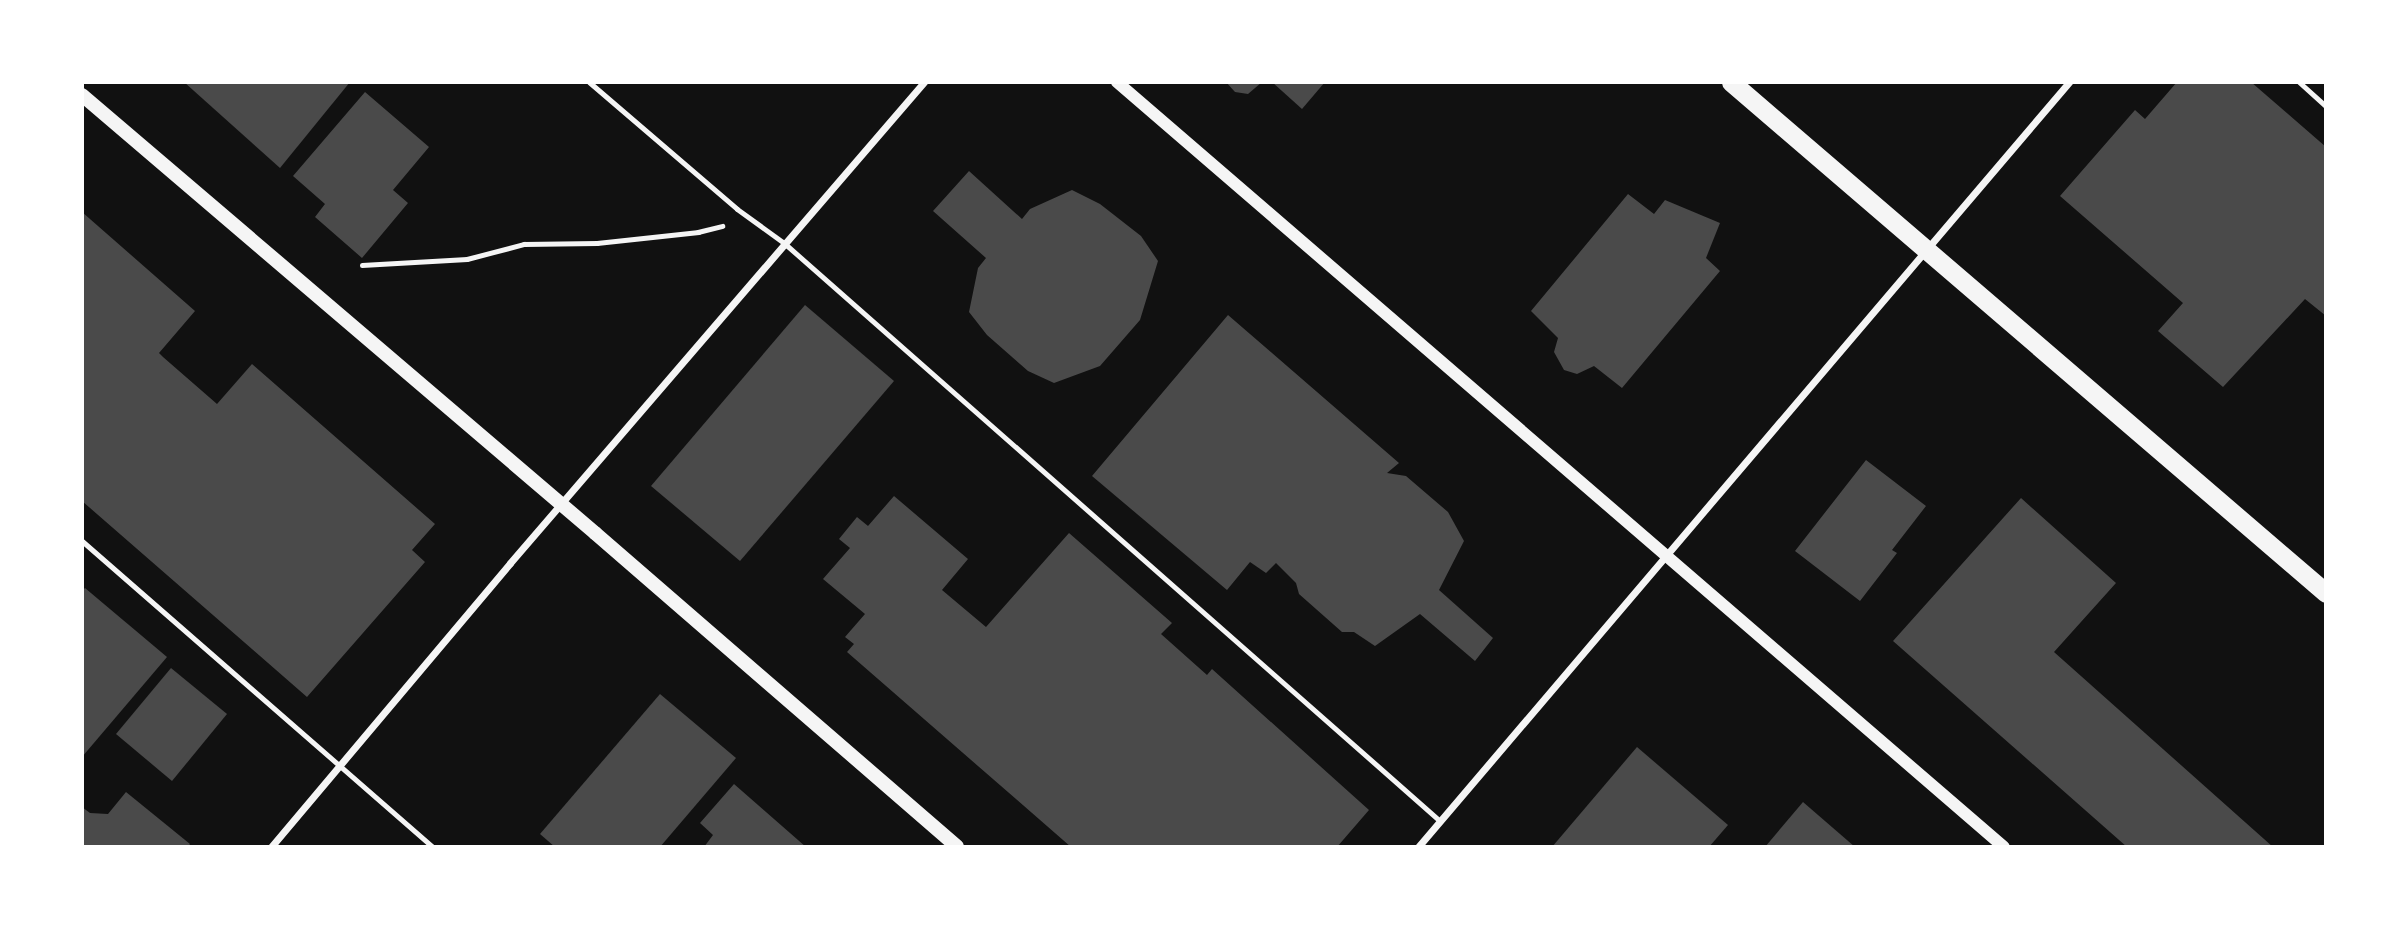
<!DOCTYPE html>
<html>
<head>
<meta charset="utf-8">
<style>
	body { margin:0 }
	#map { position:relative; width:2408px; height:929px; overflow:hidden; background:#111; font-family:"Public Sans",sans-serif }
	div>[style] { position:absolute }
	.building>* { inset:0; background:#4a4a4a }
	.path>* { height:4.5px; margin:-2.25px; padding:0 2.25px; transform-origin:2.25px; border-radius:2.25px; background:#f5f5f5 }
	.service>* { height:5px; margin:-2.5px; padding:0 2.5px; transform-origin:2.5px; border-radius:2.5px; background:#f5f5f5 }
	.minor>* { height:7px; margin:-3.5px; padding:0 3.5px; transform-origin:3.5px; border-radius:3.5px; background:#f5f5f5 }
	.tertiary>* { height:12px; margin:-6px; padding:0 6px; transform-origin:6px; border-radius:6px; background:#f5f5f5 }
	.secondary>* { height:14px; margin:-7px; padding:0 7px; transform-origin:7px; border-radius:7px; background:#f5f5f5 }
	.trunk>* { height:19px; margin:-9.5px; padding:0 9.5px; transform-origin:9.5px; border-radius:9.5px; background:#f5f5f5 }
	span { translate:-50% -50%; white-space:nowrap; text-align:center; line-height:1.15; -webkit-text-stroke:5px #fff; paint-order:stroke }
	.frame { position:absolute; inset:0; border:84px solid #fff; pointer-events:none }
</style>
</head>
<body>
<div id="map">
	<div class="building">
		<i style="clip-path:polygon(184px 82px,350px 82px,280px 168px)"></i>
		<i style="clip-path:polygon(1226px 82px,1262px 82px,1248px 94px,1235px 92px)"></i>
		<i style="clip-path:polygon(1272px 82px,1325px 82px,1302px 109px)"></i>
		<i style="clip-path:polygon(2177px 82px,2251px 82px,2326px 147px,2326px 316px,2305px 299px,2223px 387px,2158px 331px,2183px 303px,2060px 196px,2135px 110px,2145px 119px)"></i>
		<i style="clip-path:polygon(365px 92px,429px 147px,393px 190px,408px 203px,362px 258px,315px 217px,325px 204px,293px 176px)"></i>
		<i style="clip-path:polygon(969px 171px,1022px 219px,1030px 209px,1072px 190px,1100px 204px,1141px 236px,1158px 261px,1140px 320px,1100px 366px,1054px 383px,1028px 371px,987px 335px,969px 312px,978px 268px,986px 258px,933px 211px)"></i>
		<i style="clip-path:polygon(1628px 194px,1654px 214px,1665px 200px,1720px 223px,1706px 258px,1720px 271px,1622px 388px,1594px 366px,1577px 374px,1564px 370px,1554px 352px,1558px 338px,1531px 311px)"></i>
		<i style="clip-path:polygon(82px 212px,195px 311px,159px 353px,163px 357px,217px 404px,252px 364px,435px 524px,412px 550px,425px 562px,307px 697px,82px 501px)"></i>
		<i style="clip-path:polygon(805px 305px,894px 381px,740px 561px,651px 486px)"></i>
		<i style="clip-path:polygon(1228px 315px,1399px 463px,1387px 473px,1406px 476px,1448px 512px,1464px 541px,1439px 590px,1493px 638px,1475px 661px,1420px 614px,1375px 646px,1354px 632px,1342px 632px,1299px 594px,1296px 583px,1276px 563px,1266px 573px,1250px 562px,1227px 590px,1092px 476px)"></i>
		<i style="clip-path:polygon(1866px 460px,1926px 506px,1892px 550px,1897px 553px,1860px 601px,1795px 551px)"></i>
		<i style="clip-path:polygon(894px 496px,968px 559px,942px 590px,986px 627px,1069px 533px,1172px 623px,1161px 634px,1207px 675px,1212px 669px,1369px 810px,1337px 847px,1071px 847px,847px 652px,854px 644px,845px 637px,865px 614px,823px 579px,850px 548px,839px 539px,857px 517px,868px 526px)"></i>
		<i style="clip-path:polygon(2021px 498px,2116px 583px,2054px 652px,2273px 847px,2127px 847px,1893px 641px)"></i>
		<i style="clip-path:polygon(85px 588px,167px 657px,82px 757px,82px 591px)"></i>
		<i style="clip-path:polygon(171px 668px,227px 714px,172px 781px,116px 734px)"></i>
		<i style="clip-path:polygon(660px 694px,736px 758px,660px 847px,555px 847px,540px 834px)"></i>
		<i style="clip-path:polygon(1637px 747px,1728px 825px,1709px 847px,1552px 847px)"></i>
		<i style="clip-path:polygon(734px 784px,806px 847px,704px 847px,713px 835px,700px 823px)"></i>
		<i style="clip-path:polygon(126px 792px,190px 844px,188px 847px,82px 847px,82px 807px,90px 813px,108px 814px)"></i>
		<i style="clip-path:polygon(1803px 802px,1855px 847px,1765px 847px)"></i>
	</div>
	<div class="path">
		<i style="left:362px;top:265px;width:105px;rotate:-3.3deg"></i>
		<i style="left:467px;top:259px;width:59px;rotate:-14.7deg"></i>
		<i style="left:524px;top:244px;width:73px;rotate:-0.8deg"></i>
		<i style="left:597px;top:243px;width:102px;rotate:-6.2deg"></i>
		<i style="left:698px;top:232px;width:25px;rotate:-14deg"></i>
	</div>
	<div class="service">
		<i style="left:589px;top:82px;width:195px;rotate:40.6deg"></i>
		<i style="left:737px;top:209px;width:58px;rotate:35.9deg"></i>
		<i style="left:784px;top:243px;width:874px;rotate:41.38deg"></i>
		<i style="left:2299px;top:82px;width:36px;rotate:42deg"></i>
		<i style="left:82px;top:541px;width:466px;rotate:41.1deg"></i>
	</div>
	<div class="minor">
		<i style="left:271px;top:847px;width:371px;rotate:-49.9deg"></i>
		<i style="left:510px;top:563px;width:635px;rotate:-49.28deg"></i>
		<i style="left:1418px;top:847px;width:1005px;rotate:-49.6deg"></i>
	</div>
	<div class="tertiary">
		<i style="left:1117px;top:82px;width:1171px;rotate:40.78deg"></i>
	</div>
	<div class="secondary">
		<i style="left:82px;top:95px;width:675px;rotate:40.49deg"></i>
		<i style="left:595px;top:533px;width:479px;rotate:40.9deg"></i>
	</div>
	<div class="trunk">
		<i style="left:1731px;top:82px;width:784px;rotate:40.66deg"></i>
	</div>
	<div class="frame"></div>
</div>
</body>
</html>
